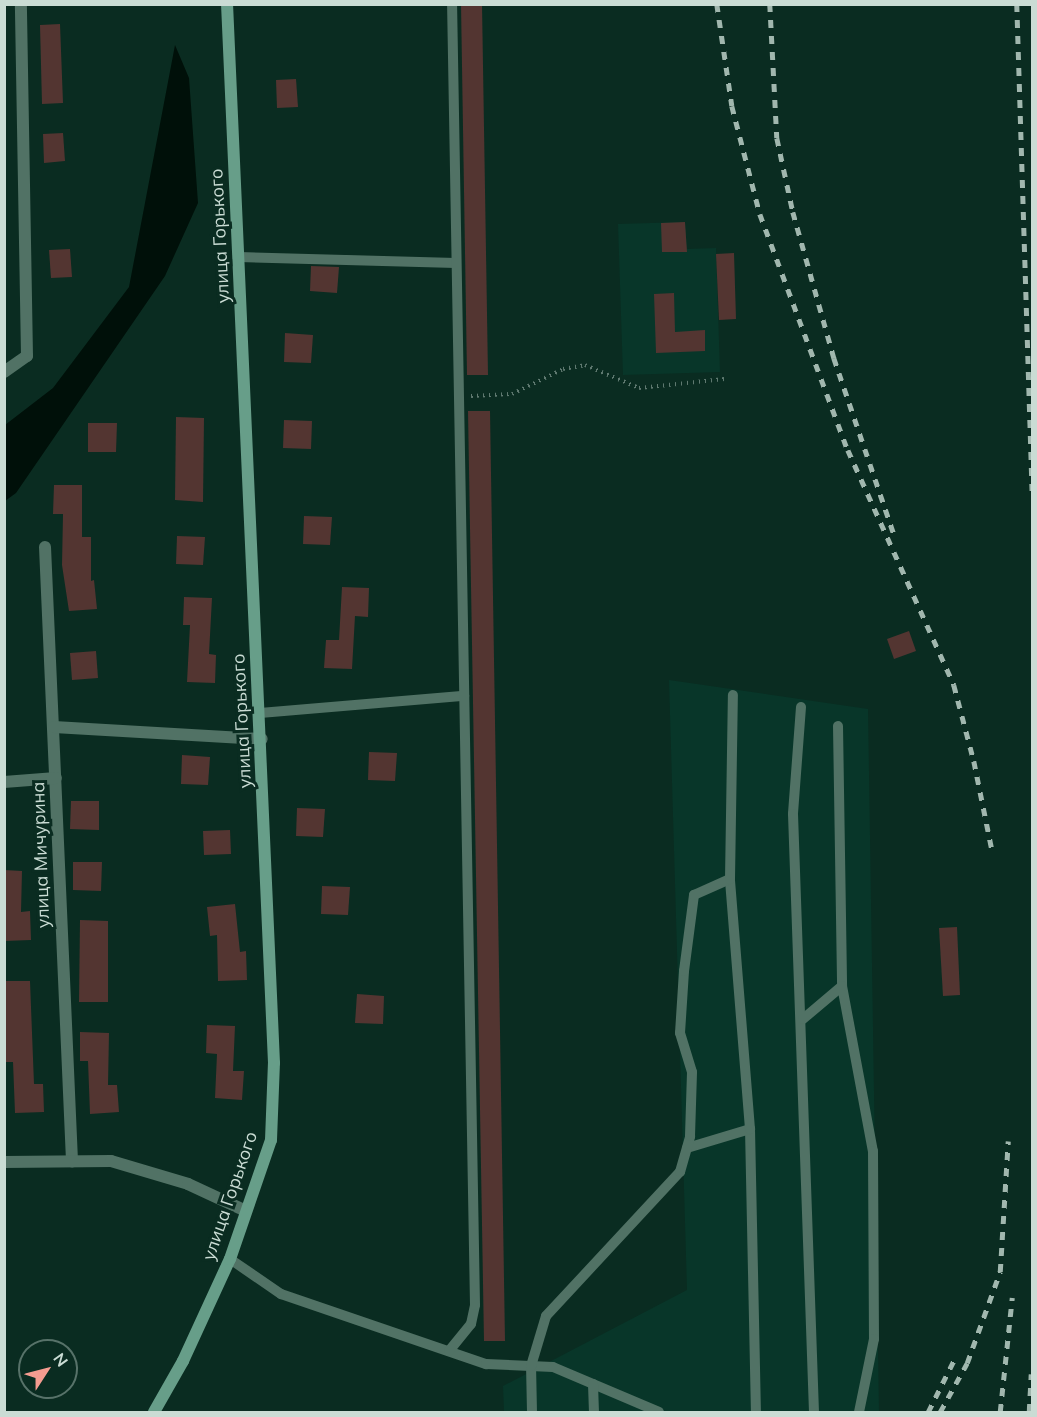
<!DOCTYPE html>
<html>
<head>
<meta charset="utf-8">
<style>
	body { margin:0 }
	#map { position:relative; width:1037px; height:1417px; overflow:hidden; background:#0a2c21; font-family:Mulish,sans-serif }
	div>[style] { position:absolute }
	.built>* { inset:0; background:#083629 }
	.water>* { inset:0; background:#001009 }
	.building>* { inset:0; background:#533531 }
	.path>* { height:4px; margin-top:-2px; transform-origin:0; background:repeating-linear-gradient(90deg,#5f7970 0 1.5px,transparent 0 6px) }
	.lane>* { height:10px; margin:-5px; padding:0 5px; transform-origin:5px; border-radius:5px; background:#517265 }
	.street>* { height:12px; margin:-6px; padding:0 6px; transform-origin:6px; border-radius:6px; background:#517265 }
	.secondary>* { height:12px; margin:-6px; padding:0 6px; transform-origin:6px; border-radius:6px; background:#679e89 }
	.rail>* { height:4.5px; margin-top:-2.25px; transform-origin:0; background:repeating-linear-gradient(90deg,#a1b7ae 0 8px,transparent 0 16px) }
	span { translate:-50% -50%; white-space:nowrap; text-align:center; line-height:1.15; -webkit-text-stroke:6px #0a2c21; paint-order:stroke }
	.street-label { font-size:18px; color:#cadcd4 }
	.frame { position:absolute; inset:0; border:6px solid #cadcd4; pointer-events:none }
	.north { position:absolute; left:18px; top:1339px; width:60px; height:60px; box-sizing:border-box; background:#0a2c21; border:2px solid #577269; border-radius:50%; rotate:54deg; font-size:16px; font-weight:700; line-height:24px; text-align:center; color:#cadcd4 }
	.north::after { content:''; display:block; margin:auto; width:21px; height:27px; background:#f59c90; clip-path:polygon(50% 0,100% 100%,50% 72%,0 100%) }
</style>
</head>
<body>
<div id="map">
	<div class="built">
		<i style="clip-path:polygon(685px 222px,687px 249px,716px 248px,720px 372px,623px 375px,618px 224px)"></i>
		<i style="clip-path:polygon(669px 680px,868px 709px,879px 1412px,504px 1412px,503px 1386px,687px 1290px)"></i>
	</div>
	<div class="water">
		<i style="clip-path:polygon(175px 45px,189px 78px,198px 203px,165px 276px,16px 493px,5px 501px,5px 425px,53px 388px,129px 287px)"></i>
	</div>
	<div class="building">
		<i style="clip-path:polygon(461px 4px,482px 4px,488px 375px,467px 375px)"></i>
		<i style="clip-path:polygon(60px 24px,63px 103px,42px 104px,40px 25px)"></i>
		<i style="clip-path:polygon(296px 79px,298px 107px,277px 108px,276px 80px)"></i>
		<i style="clip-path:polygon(63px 133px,65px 161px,44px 163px,43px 134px)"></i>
		<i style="clip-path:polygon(685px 222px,687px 252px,662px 252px,661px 223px)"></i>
		<i style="clip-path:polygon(70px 249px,72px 277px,51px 278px,49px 250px)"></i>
		<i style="clip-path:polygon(734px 253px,736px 319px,719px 320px,716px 254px)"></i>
		<i style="clip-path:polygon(311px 266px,339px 267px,337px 293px,310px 291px)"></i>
		<i style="clip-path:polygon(674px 293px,675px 332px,705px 330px,705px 351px,656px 353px,654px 294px)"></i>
		<i style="clip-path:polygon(285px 333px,313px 335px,311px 363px,284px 362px)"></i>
		<i style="clip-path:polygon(468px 411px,490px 411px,505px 1341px,484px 1341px)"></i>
		<i style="clip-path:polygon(176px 417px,204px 418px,203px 502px,175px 500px)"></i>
		<i style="clip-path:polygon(284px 420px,312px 421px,311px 449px,283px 448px)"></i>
		<i style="clip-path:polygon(88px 423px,117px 423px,116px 452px,88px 452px)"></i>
		<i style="clip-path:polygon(54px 485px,82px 485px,82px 537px,91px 537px,91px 581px,94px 580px,97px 609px,69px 611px,62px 565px,63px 514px,53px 514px)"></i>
		<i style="clip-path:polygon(304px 516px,332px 517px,330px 545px,303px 544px)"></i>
		<i style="clip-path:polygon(177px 536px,205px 537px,203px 565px,176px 564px)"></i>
		<i style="clip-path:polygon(342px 587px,369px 588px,368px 617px,355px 616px,352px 669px,324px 668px,326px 640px,339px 640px)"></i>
		<i style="clip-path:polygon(184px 597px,212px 598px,209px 654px,216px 655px,215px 683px,187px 682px,190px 625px,183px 625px)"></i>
		<i style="clip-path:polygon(909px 631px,916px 651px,894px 659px,887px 639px)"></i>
		<i style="clip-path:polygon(96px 651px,98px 678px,72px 680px,70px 653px)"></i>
		<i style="clip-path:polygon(369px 752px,397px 753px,395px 781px,368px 780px)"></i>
		<i style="clip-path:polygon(182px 755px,210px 757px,208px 785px,181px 784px)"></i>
		<i style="clip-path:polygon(71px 801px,99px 801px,99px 830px,70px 829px)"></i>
		<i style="clip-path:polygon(297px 808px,325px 809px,323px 837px,296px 836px)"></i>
		<i style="clip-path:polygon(230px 830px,231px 854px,204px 855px,203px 831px)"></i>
		<i style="clip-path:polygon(73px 862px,102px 862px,101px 891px,73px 890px)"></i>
		<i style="clip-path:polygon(4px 870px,22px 871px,21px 912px,30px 911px,31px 940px,4px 941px)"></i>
		<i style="clip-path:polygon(322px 886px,350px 887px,348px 915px,321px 914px)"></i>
		<i style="clip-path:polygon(235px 904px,240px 952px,246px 951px,247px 980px,218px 981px,217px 935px,210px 936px,207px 907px)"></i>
		<i style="clip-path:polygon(80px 920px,108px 921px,108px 1002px,79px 1002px)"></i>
		<i style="clip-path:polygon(957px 927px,960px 995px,943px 996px,939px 928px)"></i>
		<i style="clip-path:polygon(4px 981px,30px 981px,34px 1084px,43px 1084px,44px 1112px,15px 1113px,13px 1062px,6px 1062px)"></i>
		<i style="clip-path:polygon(357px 994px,384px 996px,383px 1024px,355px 1023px)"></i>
		<i style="clip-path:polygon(207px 1025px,235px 1026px,233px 1071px,244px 1071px,242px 1100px,215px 1098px,217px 1054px,206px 1053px)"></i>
		<i style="clip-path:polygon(80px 1032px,109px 1033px,108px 1085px,117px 1085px,119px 1112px,90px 1114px,88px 1061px,80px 1061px)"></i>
	</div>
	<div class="path">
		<i style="left:471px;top:396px;width:41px;rotate:-2.8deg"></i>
		<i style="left:512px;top:394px;width:57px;rotate:-26.1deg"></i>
		<i style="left:563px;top:369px;width:22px;rotate:-10deg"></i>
		<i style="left:585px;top:365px;width:59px;rotate:23.1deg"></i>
		<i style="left:639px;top:388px;width:86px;rotate:-6deg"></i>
	</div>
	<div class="lane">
		<i style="left:239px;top:257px;width:217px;rotate:1.6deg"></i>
		<i style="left:801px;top:707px;width:107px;rotate:94.3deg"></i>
		<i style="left:793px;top:814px;width:598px;rotate:87.99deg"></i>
		<i style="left:260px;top:713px;width:205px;rotate:-4.8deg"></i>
		<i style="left:838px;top:726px;width:260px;rotate:89.1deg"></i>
		<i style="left:842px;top:986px;width:168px;rotate:79.4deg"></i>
		<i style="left:873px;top:1151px;width:188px;rotate:89.7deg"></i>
		<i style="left:874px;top:1339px;width:75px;rotate:101.6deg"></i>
		<i style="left:803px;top:1019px;width:51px;rotate:-40.2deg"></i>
		<i style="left:750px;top:1129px;width:283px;rotate:88.8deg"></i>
		<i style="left:687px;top:1148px;width:66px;rotate:-16.8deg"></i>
		<i style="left:750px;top:1129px;width:251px;rotate:-94.6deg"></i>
		<i style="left:230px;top:1259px;width:62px;rotate:34.5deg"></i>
		<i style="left:281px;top:1294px;width:217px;rotate:18.9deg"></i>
		<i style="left:486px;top:1364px;width:67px;rotate:2.6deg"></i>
		<i style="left:553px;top:1367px;width:115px;rotate:23deg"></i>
		<i style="left:449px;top:1351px;width:35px;rotate:-51deg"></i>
		<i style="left:471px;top:1324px;width:19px;rotate:-78deg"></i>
		<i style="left:475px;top:1305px;width:1301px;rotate:-91.01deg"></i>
		<i style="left:593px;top:1384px;width:28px;rotate:88deg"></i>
		<i style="left:532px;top:1412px;width:46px;rotate:-91.2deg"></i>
		<i style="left:531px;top:1366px;width:52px;rotate:-73.3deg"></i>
		<i style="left:546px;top:1316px;width:197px;rotate:-47.1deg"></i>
		<i style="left:680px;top:1172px;width:37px;rotate:-74deg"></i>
		<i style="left:690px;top:1136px;width:64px;rotate:-88.2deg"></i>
		<i style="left:692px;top:1072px;width:41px;rotate:-107.1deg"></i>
		<i style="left:680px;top:1033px;width:62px;rotate:-86.3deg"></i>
		<i style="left:684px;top:971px;width:77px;rotate:-82.5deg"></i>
		<i style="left:694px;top:895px;width:39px;rotate:-24deg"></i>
		<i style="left:730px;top:879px;width:184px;rotate:-89.1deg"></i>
	</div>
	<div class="street">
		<i style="left:4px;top:372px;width:28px;rotate:-35deg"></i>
		<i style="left:27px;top:356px;width:352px;rotate:-91deg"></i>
		<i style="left:45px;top:547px;width:615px;rotate:87.48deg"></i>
		<i style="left:54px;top:727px;width:208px;rotate:3.3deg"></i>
		<i style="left:4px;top:782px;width:52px;rotate:-4.4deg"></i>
		<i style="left:4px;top:1162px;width:107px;rotate:-0.5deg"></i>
		<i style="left:111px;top:1161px;width:80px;rotate:16.6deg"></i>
		<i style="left:188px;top:1184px;width:64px;rotate:25deg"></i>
	</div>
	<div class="secondary">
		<i style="left:154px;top:1412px;width:59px;rotate:-60.4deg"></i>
		<i style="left:183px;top:1361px;width:112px;rotate:-65.3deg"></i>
		<i style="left:230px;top:1259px;width:126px;rotate:-71deg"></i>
		<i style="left:271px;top:1140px;width:77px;rotate:-87.8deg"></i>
		<i style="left:274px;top:1063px;width:1060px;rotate:-92.54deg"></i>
	</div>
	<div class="rail">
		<i style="left:717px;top:4px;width:103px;rotate:81.6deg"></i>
		<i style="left:732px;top:106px;width:112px;rotate:75.5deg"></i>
		<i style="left:760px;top:214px;width:252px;rotate:69.6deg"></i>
		<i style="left:848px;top:450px;width:258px;rotate:65.7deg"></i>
		<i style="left:954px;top:685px;width:79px;rotate:75.3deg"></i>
		<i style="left:974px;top:761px;width:95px;rotate:78.5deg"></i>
		<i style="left:770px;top:4px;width:134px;rotate:87deg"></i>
		<i style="left:777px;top:138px;width:76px;rotate:77.8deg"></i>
		<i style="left:793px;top:212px;width:152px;rotate:74.3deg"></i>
		<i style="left:834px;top:358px;width:186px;rotate:71.2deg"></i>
		<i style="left:1017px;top:4px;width:487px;rotate:88.2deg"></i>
		<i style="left:928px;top:1412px;width:60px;rotate:-63.4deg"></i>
		<i style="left:940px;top:1412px;width:56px;rotate:-61.1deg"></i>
		<i style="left:967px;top:1363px;width:97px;rotate:-70.1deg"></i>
		<i style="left:1000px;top:1272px;width:131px;rotate:-86.5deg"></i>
		<i style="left:1000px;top:1412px;width:115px;rotate:-84deg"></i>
		<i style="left:1029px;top:1412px;width:38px;rotate:-87deg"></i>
	</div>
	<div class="street-label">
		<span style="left:220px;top:236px;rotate:-93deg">улица Горького</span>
		<span style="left:242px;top:721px;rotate:-93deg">улица Горького</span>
		<span style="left:41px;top:855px;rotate:-92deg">улица Мичурина</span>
		<span style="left:230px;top:1196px;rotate:-71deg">улица Горького</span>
	</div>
	<div class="frame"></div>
	<div class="north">N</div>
</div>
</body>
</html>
